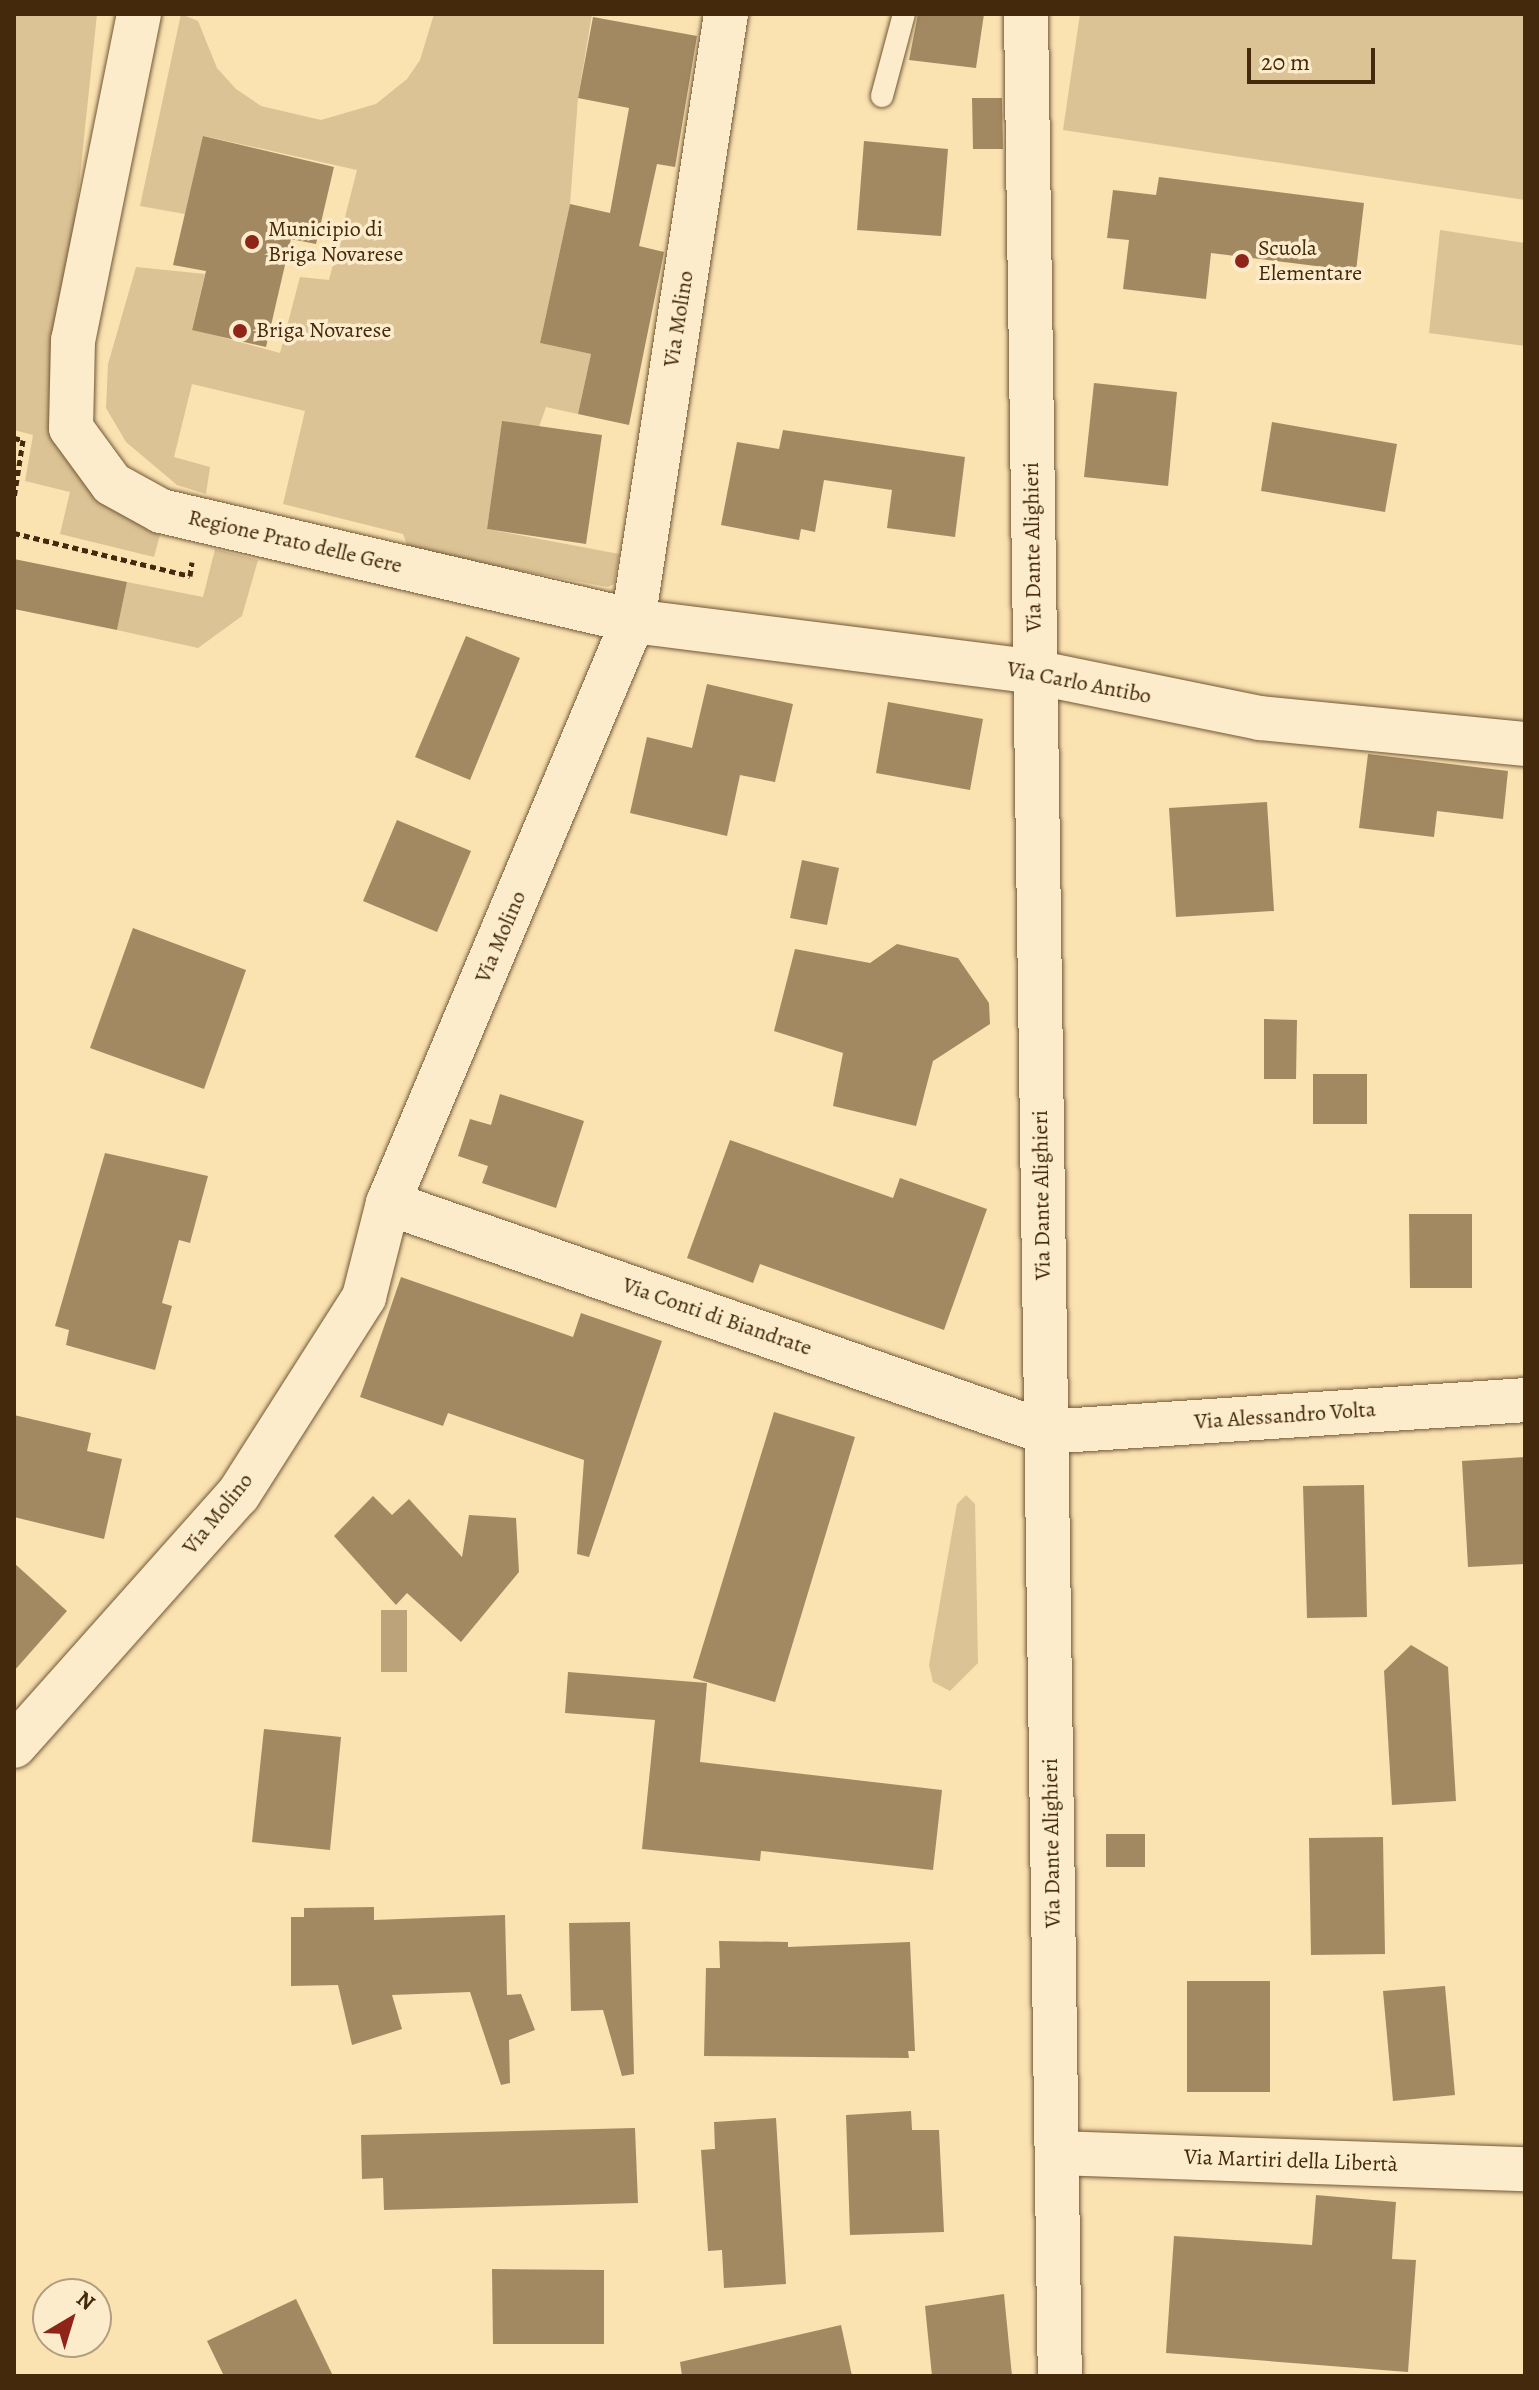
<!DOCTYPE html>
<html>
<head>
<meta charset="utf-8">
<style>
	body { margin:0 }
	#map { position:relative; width:1539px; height:2390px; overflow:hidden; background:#fae2b1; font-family:Alegreya,serif }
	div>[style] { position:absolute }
	.green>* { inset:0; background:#dbc395 }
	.water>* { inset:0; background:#bca379 }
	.building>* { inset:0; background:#a38962 }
	.path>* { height:5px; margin-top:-2.5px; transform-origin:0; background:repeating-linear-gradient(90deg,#44290c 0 6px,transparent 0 10px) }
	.roads { filter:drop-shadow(0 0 2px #725735) drop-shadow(0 0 2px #725735) }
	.service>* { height:22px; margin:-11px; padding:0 11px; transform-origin:11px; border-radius:11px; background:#fceccc }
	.minor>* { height:44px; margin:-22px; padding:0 22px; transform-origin:22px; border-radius:22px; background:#fceccc }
	.dots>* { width:22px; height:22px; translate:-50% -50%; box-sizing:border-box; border:4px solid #fceccc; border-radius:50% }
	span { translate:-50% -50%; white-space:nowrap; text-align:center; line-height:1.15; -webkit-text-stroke:7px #fceccc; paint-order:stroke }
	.poi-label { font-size:22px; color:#44290c }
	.left { translate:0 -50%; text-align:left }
	.street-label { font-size:22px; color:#44290c }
	.frame { position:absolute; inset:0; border:16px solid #44290c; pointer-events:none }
	.north { position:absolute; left:32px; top:2278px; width:80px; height:80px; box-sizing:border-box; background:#fceccc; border:2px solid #b29e7f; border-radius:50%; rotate:38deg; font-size:22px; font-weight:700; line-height:32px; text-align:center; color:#44290c }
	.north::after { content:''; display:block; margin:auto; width:28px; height:36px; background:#8f2418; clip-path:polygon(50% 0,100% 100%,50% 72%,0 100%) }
	.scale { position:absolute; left:1247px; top:48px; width:128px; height:36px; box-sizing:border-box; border:4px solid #44290c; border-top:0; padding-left:10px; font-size:24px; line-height:28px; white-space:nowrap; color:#44290c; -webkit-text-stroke:6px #fceccc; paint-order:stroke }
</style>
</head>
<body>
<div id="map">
	<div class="green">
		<i style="clip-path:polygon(14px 14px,97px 14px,56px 405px,127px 507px,160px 535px,154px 557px,60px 534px,70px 492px,25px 481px,33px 435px,14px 430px)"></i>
		<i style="clip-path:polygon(181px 14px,198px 21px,217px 68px,236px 89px,261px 106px,321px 120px,376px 104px,407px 79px,420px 60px,434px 14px,592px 14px,578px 98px,570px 204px,540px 343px,591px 354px,578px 414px,546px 407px,539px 427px,502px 422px,487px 529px,619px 554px,614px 584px,608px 587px,409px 550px,403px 534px,283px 504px,305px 411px,192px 384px,174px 457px,210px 467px,206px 494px,177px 485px,126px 442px,106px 408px,108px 364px,136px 267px,205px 274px,192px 329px,280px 353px,300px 277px,329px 280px,357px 170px,204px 136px,185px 214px,140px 206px)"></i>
		<i style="clip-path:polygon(1080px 14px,1525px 14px,1525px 200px,1063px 130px)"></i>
		<i style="clip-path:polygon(1440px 230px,1525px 243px,1525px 346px,1429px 333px)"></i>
		<i style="clip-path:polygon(215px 549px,258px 560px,242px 616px,198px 648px,117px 630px,127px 582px,203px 597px)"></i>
		<i style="clip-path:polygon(966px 1495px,975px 1504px,978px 1663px,950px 1691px,933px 1682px,929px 1665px,957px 1504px)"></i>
	</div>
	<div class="water">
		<i style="clip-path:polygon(381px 1610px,407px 1610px,407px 1672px,381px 1672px)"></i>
	</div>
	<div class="building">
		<i style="clip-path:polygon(918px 14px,984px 14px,976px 68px,909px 60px)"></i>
		<i style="clip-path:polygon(593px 17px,697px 36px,675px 167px,657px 164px,639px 246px,664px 252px,629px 425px,578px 414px,591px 354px,540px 343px,570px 204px,610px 213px,629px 108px,578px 98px)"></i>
		<i style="clip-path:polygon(972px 98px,1002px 98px,1003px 149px,973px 149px)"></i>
		<i style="clip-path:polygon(203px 136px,334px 167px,316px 244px,291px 239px,266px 347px,192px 330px,206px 271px,173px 265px)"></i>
		<i style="clip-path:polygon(864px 141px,948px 149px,941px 236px,857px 230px)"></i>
		<i style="clip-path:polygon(1159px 177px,1364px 203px,1356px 271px,1211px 253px,1206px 299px,1123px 289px,1129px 240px,1107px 238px,1113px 190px,1156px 195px)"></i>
		<i style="clip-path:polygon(1094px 383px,1177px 392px,1168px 486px,1084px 477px)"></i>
		<i style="clip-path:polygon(502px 421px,602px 435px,586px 544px,487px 529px)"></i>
		<i style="clip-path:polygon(1272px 422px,1397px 444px,1385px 512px,1261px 491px)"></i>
		<i style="clip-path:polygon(783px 430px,965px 457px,955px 537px,887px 528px,892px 490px,824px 480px,815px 532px,801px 529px,799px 540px,721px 525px,737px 442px,779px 449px)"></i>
		<i style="clip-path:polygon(14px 559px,127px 582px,117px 630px,14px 609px)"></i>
		<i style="clip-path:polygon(466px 636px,520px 658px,470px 780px,415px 757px)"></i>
		<i style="clip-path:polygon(707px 684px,793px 704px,775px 782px,740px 775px,727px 836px,630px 813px,647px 737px,692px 748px)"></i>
		<i style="clip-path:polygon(888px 702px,983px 719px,970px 790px,876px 773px)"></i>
		<i style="clip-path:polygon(1368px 754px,1508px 771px,1503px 819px,1437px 811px,1434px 837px,1359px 828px)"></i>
		<i style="clip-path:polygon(1267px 802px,1274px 911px,1176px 917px,1169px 808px)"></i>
		<i style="clip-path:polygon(397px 820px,471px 851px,437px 932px,363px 901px)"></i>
		<i style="clip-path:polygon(802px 860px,839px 868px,827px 925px,790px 918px)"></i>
		<i style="clip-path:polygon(133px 928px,246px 970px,204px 1089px,90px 1048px)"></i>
		<i style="clip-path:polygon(897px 944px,958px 958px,989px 1003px,990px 1024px,933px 1061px,916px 1126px,833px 1106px,843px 1053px,774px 1031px,795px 949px,870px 963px)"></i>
		<i style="clip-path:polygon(1264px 1019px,1297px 1020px,1296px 1079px,1264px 1079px)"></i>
		<i style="clip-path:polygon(1313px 1074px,1367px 1074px,1367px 1124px,1313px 1124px)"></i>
		<i style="clip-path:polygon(500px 1094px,584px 1121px,556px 1208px,482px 1183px,488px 1166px,458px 1156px,470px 1119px,491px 1125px)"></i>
		<i style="clip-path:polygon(730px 1140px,893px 1198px,900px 1178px,987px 1209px,944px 1330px,760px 1264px,753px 1283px,687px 1258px)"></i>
		<i style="clip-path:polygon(105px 1153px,208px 1176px,190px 1243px,179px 1240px,162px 1303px,172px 1306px,155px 1370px,66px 1345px,69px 1330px,55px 1326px)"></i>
		<i style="clip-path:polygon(1409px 1214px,1472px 1214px,1472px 1288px,1410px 1288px)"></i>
		<i style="clip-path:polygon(401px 1277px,573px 1337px,581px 1313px,662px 1341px,589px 1557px,577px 1554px,584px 1460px,448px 1413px,443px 1426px,360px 1397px)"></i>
		<i style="clip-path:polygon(774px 1412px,855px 1437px,775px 1702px,693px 1678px)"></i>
		<i style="clip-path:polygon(14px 1415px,91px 1433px,87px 1451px,122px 1459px,104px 1539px,14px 1517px)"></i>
		<i style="clip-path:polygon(1525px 1457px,1525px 1564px,1468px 1567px,1462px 1461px)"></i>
		<i style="clip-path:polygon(1364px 1485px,1367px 1617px,1307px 1618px,1303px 1486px)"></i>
		<i style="clip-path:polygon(373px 1496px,392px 1515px,409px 1499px,462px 1557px,469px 1515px,516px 1518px,519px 1572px,461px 1642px,407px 1593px,396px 1605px,334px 1536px)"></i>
		<i style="clip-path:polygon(14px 1563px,67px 1611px,14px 1671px)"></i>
		<i style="clip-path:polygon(1411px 1645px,1448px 1667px,1456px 1801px,1392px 1805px,1384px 1671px)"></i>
		<i style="clip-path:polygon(568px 1672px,707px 1683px,700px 1762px,942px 1790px,933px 1870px,761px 1851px,760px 1861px,642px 1849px,655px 1720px,565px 1713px)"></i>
		<i style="clip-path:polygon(264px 1729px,341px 1737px,330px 1850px,252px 1842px)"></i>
		<i style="clip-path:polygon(1106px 1834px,1145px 1834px,1145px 1867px,1106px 1867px)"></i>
		<i style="clip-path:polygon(1383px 1837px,1385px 1954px,1311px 1955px,1309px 1838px)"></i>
		<i style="clip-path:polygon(374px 1907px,374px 1920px,505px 1915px,507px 1995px,521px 1994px,535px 2030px,509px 2040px,510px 2083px,501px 2085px,470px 1992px,392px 1995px,402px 2029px,352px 2045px,338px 1985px,291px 1986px,291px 1917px,304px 1917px,304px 1908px)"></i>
		<i style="clip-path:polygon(630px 1922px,634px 2074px,622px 2076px,603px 2010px,571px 2011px,569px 1923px)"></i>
		<i style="clip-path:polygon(719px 1941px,788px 1942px,788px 1947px,910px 1942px,915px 2051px,908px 2051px,909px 2058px,704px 2056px,706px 1968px,720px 1968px)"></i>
		<i style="clip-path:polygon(1187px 1981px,1270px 1981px,1270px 2092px,1187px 2092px)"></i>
		<i style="clip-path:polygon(1445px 1986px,1455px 2095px,1393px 2101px,1383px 1991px)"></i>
		<i style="clip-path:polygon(911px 2111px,912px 2130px,939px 2130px,944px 2232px,850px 2235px,846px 2115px)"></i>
		<i style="clip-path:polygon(776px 2118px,786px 2284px,724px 2288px,722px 2250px,708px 2251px,701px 2150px,715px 2149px,714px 2122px)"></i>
		<i style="clip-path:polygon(635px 2128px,638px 2203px,384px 2210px,383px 2178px,362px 2179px,361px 2135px)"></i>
		<i style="clip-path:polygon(1316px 2195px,1396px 2202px,1392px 2259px,1416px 2260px,1408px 2372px,1166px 2353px,1174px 2236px,1312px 2245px)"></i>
		<i style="clip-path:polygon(492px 2269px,604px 2270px,604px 2344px,493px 2344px)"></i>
		<i style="clip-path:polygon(1004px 2294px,1012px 2376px,932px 2376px,925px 2306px)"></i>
		<i style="clip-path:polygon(296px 2299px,333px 2376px,224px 2376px,207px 2341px)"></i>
		<i style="clip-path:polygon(841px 2325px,852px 2376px,682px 2376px,680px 2362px)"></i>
	</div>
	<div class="path">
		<i style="left:14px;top:438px;width:9px;rotate:13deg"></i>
		<i style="left:23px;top:440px;width:59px;rotate:98.8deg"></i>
		<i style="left:14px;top:533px;width:181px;rotate:13.7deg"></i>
		<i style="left:190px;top:576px;width:14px;rotate:-82deg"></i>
	</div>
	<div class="roads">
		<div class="service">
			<i style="left:882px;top:96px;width:85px;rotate:-75deg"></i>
		</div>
		<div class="minor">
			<i style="left:139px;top:14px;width:333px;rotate:101.4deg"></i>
			<i style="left:73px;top:340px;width:88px;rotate:91.3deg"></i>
			<i style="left:71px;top:428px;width:69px;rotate:53.8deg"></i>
			<i style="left:112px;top:484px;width:56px;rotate:28.9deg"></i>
			<i style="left:161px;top:511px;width:485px;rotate:13.1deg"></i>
			<i style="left:633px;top:621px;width:404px;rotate:7.2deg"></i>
			<i style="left:1034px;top:672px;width:231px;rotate:11.5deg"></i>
			<i style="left:1260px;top:718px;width:266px;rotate:5.6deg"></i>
			<i style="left:1026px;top:14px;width:2362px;rotate:89.18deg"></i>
			<i style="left:388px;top:1203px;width:696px;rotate:19.22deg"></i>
			<i style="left:1045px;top:1432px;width:481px;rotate:-3.8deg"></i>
			<i style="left:14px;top:1746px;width:336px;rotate:-48.3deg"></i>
			<i style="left:238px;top:1495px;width:235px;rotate:-57.5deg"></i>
			<i style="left:364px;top:1297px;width:97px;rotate:-75.7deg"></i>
			<i style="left:388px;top:1203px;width:631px;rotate:-67.17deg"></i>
			<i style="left:633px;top:621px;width:614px;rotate:-81.29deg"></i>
			<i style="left:1057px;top:2153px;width:468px;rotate:2deg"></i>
		</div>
	</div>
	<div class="dots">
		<i style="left:252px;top:242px;background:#8f2418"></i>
		<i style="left:1242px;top:261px;background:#8f2418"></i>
		<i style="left:240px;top:331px;background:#8f2418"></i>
	</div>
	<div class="poi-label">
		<span class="left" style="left:268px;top:242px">Municipio di<br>Briga Novarese</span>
		<span class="left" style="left:1258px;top:261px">Scuola<br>Elementare</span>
		<span class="left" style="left:256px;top:331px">Briga Novarese</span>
	</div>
	<div class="street-label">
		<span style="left:679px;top:319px;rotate:-81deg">Via Molino</span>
		<span style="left:295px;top:542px;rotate:13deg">Regione Prato delle Gere</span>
		<span style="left:1033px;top:547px;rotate:-91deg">Via Dante Alighieri</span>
		<span style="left:1079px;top:683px;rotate:11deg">Via Carlo Antibo</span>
		<span style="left:501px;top:937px;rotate:-67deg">Via Molino</span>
		<span style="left:1042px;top:1195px;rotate:-91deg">Via Dante Alighieri</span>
		<span style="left:717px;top:1317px;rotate:19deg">Via Conti di Biandrate</span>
		<span style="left:1285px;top:1416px;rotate:-4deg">Via Alessandro Volta</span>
		<span style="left:218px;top:1514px;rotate:-51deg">Via Molino</span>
		<span style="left:1052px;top:1843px;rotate:-91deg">Via Dante Alighieri</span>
		<span style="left:1291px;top:2161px;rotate:2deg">Via Martiri della Libertà</span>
	</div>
	<div class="frame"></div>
	<div class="north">N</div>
	<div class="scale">20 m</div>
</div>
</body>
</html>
